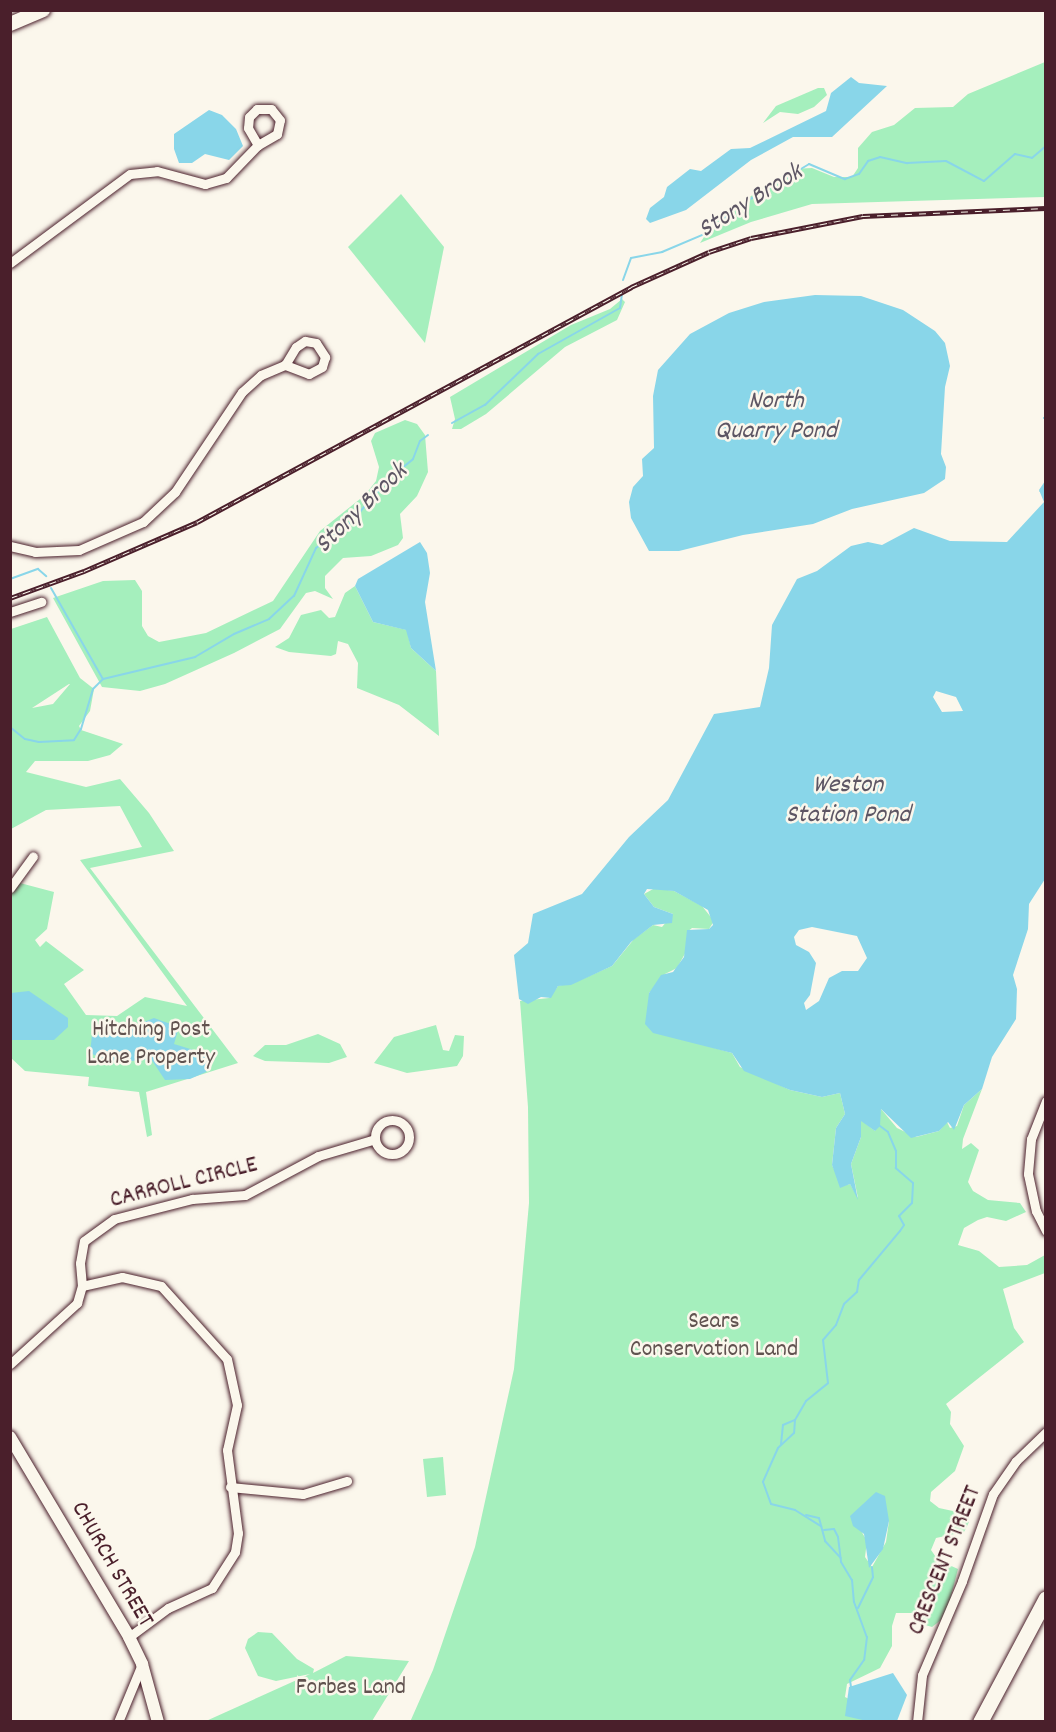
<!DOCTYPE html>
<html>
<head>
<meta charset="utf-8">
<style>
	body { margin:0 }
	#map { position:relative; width:1056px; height:1732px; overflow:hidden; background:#fbf7ec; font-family:Dekko,sans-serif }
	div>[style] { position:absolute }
	.green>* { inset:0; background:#a5efbd }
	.water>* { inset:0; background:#89d6e9 }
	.stream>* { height:2px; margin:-1px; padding:0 1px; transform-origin:1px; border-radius:1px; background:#89d6e9 }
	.roads { filter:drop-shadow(0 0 2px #4a1f2b) drop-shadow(0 0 2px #4a1f2b) }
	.minor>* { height:9px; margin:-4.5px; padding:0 4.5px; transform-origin:4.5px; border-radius:4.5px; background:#fbf7ec }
	.minor>.ring { margin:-4.5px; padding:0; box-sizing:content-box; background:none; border:9px solid #fbf7ec; border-radius:50% }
	.tertiary>* { height:12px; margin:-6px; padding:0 6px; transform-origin:6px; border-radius:6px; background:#fbf7ec }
	.secondary>* { height:14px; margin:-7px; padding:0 7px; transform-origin:7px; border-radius:7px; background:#fbf7ec }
	.primary>* { height:15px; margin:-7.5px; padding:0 7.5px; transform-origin:7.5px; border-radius:7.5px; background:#fbf7ec }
	.rail>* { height:4.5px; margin-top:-2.25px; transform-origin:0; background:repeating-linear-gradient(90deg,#fbf7ec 0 7px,#4a1f2b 0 14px); box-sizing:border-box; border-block:2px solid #4a1f2b }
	span { translate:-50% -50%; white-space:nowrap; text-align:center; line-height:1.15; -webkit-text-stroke:5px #fbf7ec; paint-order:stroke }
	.park-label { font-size:24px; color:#615350 }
	.street-label { font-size:24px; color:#4a1f2b }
	.water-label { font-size:26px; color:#5d5664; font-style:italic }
	.frame { position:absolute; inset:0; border:12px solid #4a1f2b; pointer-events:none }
</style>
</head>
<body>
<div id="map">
	<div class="green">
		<i style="clip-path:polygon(1045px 62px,1045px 197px,812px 204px,751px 222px,700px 243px,716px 219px,792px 169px,812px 168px,834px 177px,852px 177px,858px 168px,858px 148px,872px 132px,894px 125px,915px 108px,953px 107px,968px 94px)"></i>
		<i style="clip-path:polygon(818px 88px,824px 88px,827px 95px,814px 107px,798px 114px,780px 112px,763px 123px,776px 106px)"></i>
		<i style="clip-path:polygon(401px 194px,444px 247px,425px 343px,348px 247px)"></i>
		<i style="clip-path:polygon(622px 299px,625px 302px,617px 320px,565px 347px,486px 414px,461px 429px,452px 429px,455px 419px,450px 397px,571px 325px,610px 309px)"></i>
		<i style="clip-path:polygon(405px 420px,417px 424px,425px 435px,428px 472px,417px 496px,400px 514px,403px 538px,398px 545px,371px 556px,343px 558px,325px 576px,325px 588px,333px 599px,315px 591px,306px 593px,280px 629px,234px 653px,165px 684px,140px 691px,102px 687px,53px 598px,103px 581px,135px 580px,142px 591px,142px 626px,148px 636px,159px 642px,206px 633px,273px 601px,320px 531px,365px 495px,376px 481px,379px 467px,371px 441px,375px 433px)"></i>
		<i style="clip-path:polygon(355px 586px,373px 622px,407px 630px,411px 648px,436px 671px,439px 736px,399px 705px,357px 688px,358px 663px,348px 644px,338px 641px,336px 654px,331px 656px,289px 652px,275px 647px,289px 638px,301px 615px,321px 610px,329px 618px,335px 617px,345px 593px)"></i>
		<i style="clip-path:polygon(evenodd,47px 617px,80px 678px,94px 689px,90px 711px,79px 726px,81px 730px,123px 744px,110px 755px,88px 761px,35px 761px,26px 772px,86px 787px,120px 779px,149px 813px,174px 851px,90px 868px,238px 1063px,146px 1092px,152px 1135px,147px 1137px,139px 1092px,88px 1086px,89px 1077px,25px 1071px,10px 1057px,10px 893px,20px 883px,54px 892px,47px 929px,35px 940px,40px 947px,46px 941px,84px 970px,64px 984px,86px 1015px,117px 1016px,145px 997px,187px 1006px,80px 860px,142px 847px,120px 806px,46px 810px,11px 829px,11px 629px,47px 617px,70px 684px,53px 704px,32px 708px,69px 684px,70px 684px)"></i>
		<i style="clip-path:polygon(evenodd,655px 888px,674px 891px,702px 906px,714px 921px,709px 929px,692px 928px,687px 932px,687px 950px,677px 968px,665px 974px,649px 993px,662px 1033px,732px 1053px,740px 1067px,790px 1090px,822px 1097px,840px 1093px,845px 1114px,836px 1128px,832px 1165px,842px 1186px,850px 1184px,858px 1198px,851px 1164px,861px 1137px,861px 1120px,875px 1131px,881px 1109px,897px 1128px,916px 1137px,939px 1131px,947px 1122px,950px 1128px,957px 1126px,964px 1105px,982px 1089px,963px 1139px,962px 1149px,971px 1143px,979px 1150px,968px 1182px,973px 1191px,988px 1200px,1020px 1203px,1026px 1212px,1006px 1221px,987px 1217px,978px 1220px,964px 1228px,958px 1245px,979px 1251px,999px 1267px,1027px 1265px,1045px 1255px,1045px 1273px,1003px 1289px,1014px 1328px,1024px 1342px,946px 1404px,951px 1412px,950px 1424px,964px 1446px,955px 1471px,931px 1492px,930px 1501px,939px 1508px,962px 1513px,969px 1522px,964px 1532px,936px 1538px,931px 1550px,938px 1560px,958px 1569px,950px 1600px,941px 1620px,932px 1627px,922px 1624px,913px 1613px,896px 1613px,892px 1626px,892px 1646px,880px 1668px,847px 1684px,845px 1697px,893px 1721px,410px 1722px,433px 1670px,475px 1547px,514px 1369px,529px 1203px,528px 1107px,520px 1001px,549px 998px,558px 986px,578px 981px,612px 966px,634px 939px,653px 925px,662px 927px,673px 914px,654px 907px,644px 894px,655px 888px,889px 1521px,886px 1542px,872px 1567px,865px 1557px,867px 1541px,860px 1529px,889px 1521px)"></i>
		<i style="clip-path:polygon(436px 1025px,443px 1050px,449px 1051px,455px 1035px,464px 1036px,463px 1056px,457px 1066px,407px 1073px,374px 1063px,394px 1037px)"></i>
		<i style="clip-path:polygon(318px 1034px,340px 1044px,347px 1057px,329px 1063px,265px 1061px,253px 1056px,265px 1045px,286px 1045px)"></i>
		<i style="clip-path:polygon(443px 1457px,446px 1495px,427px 1497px,423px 1459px)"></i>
		<i style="clip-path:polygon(258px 1632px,272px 1633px,297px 1659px,314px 1669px,313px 1673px,346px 1656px,409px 1661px,372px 1721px,206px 1721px,310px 1674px,276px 1681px,258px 1676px,245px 1648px,248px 1639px)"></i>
	</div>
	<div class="water">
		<i style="clip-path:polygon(851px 77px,859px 83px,887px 86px,832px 137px,793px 137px,751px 160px,686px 210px,650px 223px,646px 219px,650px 208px,664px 197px,667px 187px,690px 169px,701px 171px,731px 149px,750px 148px,826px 111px,831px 93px)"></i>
		<i style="clip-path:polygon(209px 110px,222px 115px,236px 129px,243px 146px,229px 160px,205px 154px,192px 163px,179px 163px,174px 149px,174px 134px)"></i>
		<i style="clip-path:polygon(815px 295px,861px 296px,903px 310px,935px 331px,945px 343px,950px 366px,945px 387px,941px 454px,946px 467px,945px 479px,924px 493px,852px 509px,813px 524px,743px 535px,679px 551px,649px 551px,631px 518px,629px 502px,633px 487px,643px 476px,642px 459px,654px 448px,653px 396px,658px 370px,690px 334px,729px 313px,764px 302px)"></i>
		<i style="clip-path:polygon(evenodd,1045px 481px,1045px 879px,1029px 904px,1028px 929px,1013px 975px,1017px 989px,1016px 1019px,992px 1057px,982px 1089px,964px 1105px,954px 1130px,948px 1122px,939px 1131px,911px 1138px,881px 1109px,880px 1126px,875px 1131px,861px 1121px,861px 1137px,851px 1164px,858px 1200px,850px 1184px,840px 1188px,832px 1165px,836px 1128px,845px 1114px,840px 1093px,822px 1097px,790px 1090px,744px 1071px,732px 1053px,653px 1033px,645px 1024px,649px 993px,661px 975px,673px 972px,684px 957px,687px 930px,709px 929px,713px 925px,708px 910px,674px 891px,647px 889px,644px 894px,654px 907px,673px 914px,672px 923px,653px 925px,631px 942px,612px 966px,571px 985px,558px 986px,551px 998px,541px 997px,528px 1004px,519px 999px,514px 955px,528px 943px,533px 914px,582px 894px,629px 837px,668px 800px,714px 714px,760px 707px,769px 668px,772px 625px,797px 579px,817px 571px,851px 546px,868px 542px,882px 545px,914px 528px,950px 541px,1007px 542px,1044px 502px,1039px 490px,1045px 481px,936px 691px,956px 697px,963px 711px,942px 712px,933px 697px,936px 691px,1045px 481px,812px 927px,857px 936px,867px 958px,858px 971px,842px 971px,829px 978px,819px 1001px,806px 1010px,804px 1003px,810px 995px,816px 963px,809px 952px,796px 945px,794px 937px,799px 930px,812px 927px)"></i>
		<i style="clip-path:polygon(420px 542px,427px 553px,430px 573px,425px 602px,436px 671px,411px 648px,406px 630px,373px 622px,355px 586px,358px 579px)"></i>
		<i style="clip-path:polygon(29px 991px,68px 1018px,68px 1027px,54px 1040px,11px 1040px,11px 993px)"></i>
		<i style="clip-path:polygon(154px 1018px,179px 1027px,174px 1044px,210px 1055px,206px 1072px,190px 1079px,165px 1080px,151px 1059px,112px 1063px,90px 1053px,92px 1035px,116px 1033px)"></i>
		<i style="clip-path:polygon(876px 1492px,885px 1496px,889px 1521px,883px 1549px,869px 1568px,864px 1534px,853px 1526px,850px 1516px)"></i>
		<i style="clip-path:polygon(893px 1673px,907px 1695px,897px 1721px,867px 1721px,845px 1716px,849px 1687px)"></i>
	</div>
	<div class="stream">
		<i style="left:623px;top:280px;width:23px;rotate:-70deg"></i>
		<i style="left:631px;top:258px;width:32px;rotate:-11deg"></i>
		<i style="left:662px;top:252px;width:49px;rotate:-22.9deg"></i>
		<i style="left:707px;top:233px;width:40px;rotate:-41deg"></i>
		<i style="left:737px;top:207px;width:84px;rotate:-30.8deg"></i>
		<i style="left:809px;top:164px;width:39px;rotate:23deg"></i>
		<i style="left:845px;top:179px;width:15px;rotate:-20deg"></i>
		<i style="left:859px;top:174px;width:16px;rotate:-55deg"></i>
		<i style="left:868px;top:161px;width:13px;rotate:-18deg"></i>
		<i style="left:880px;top:157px;width:28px;rotate:13deg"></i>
		<i style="left:907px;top:163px;width:39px;rotate:-3deg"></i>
		<i style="left:946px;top:161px;width:43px;rotate:27.8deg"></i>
		<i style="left:984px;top:181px;width:41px;rotate:-41.1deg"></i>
		<i style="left:1015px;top:154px;width:17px;rotate:13deg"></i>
		<i style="left:1032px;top:158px;width:18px;rotate:-41deg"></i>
		<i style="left:1044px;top:418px;width:2px;rotate:-27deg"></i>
		<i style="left:452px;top:423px;width:38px;rotate:-29deg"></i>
		<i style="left:485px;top:405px;width:74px;rotate:-43.9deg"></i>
		<i style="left:538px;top:354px;width:94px;rotate:-29.3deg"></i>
		<i style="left:620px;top:308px;width:14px;rotate:-82deg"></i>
		<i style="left:10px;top:579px;width:30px;rotate:-20deg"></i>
		<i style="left:38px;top:569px;width:11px;rotate:41deg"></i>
		<i style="left:51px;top:588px;width:105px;rotate:60.3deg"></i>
		<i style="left:10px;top:727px;width:19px;rotate:39deg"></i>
		<i style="left:25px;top:739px;width:14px;rotate:12deg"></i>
		<i style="left:39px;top:742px;width:35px;rotate:-3deg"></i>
		<i style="left:74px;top:740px;width:13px;rotate:-58deg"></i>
		<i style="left:81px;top:729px;width:42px;rotate:-73.3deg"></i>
		<i style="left:93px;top:689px;width:14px;rotate:-45deg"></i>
		<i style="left:103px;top:679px;width:95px;rotate:-13.4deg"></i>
		<i style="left:195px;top:657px;width:45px;rotate:-30.5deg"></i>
		<i style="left:234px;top:634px;width:38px;rotate:-23deg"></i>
		<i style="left:269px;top:619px;width:34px;rotate:-43deg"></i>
		<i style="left:294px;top:596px;width:53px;rotate:-65.4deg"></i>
		<i style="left:316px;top:548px;width:41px;rotate:-36deg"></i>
		<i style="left:349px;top:524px;width:63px;rotate:-48.2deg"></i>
		<i style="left:391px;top:477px;width:28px;rotate:-39deg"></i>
		<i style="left:413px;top:459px;width:19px;rotate:-69deg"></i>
		<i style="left:420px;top:441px;width:10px;rotate:-37deg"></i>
		<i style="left:795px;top:1420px;width:13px;rotate:94deg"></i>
		<i style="left:794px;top:1433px;width:22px;rotate:137deg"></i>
		<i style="left:778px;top:1448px;width:37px;rotate:114deg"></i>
		<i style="left:763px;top:1482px;width:23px;rotate:70deg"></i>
		<i style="left:771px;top:1504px;width:25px;rotate:14deg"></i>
		<i style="left:795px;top:1510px;width:31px;rotate:32deg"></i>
		<i style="left:781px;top:1444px;width:19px;rotate:-84deg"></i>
		<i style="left:783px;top:1425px;width:13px;rotate:-23deg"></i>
		<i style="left:795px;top:1420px;width:22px;rotate:-60deg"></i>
		<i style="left:806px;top:1401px;width:28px;rotate:-39deg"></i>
		<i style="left:828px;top:1383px;width:43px;rotate:-96.6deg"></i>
		<i style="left:823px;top:1340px;width:20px;rotate:-49deg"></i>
		<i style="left:836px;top:1325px;width:22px;rotate:-69deg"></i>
		<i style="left:844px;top:1304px;width:18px;rotate:-43deg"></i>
		<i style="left:857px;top:1292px;width:12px;rotate:-81deg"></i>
		<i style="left:859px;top:1280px;width:64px;rotate:-50.1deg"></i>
		<i style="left:900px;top:1231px;width:7px;rotate:-56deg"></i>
		<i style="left:904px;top:1225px;width:10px;rotate:-119deg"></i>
		<i style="left:899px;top:1216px;width:18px;rotate:-45deg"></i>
		<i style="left:912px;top:1203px;width:20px;rotate:-87deg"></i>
		<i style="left:913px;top:1183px;width:23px;rotate:-139deg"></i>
		<i style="left:896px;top:1168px;width:17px;rotate:-90deg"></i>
		<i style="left:896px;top:1151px;width:21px;rotate:-113deg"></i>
		<i style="left:888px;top:1132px;width:10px;rotate:-143deg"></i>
		<i style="left:806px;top:1515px;width:13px;rotate:13deg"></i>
		<i style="left:819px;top:1518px;width:24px;rotate:75deg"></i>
		<i style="left:825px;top:1541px;width:23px;rotate:47deg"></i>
		<i style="left:824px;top:1530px;width:10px;rotate:-6deg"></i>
		<i style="left:834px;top:1529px;width:9px;rotate:63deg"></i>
		<i style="left:838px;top:1537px;width:25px;rotate:83deg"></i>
		<i style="left:841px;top:1562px;width:21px;rotate:59deg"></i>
		<i style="left:852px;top:1580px;width:22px;rotate:85deg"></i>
		<i style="left:854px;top:1602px;width:37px;rotate:70deg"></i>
		<i style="left:867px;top:1637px;width:23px;rotate:97deg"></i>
		<i style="left:864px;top:1660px;width:24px;rotate:125deg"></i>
		<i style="left:850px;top:1680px;width:7px;rotate:82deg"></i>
		<i style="left:858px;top:1608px;width:34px;rotate:-64deg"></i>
		<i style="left:873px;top:1577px;width:10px;rotate:-96deg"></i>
	</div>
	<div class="roads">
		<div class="minor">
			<i style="left:10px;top:263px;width:149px;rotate:-36.6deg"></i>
			<i style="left:130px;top:174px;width:27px;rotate:-6deg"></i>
			<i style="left:157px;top:171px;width:50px;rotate:15.2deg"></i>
			<i style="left:205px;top:184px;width:22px;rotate:-16deg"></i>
			<i style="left:226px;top:178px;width:46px;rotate:-45.9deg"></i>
			<i style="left:258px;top:145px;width:22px;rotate:-30deg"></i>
			<i style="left:277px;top:134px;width:14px;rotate:-78deg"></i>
			<i style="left:280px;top:120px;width:14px;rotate:-129deg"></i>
			<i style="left:271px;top:109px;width:14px;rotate:180deg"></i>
			<i style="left:257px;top:109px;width:11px;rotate:135deg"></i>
			<i style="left:249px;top:117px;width:11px;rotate:95deg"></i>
			<i style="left:248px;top:128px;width:20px;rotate:60deg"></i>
			<i style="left:305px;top:341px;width:11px;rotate:10deg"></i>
			<i style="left:316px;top:343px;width:17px;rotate:57deg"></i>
			<i style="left:325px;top:357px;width:10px;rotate:107deg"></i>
			<i style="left:322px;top:367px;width:15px;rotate:152deg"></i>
			<i style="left:309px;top:374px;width:26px;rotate:-159deg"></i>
			<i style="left:285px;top:365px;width:21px;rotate:-59deg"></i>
			<i style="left:296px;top:347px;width:11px;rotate:-34deg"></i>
			<i style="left:10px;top:546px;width:26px;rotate:13deg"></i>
			<i style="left:35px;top:552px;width:44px;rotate:-2.6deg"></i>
			<i style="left:79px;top:550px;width:70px;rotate:-23.6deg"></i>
			<i style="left:143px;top:522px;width:44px;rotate:-43.2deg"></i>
			<i style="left:175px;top:492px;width:120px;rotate:-56.2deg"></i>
			<i style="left:242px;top:392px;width:25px;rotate:-42deg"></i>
			<i style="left:261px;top:375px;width:26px;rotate:-23deg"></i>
			<i style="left:10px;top:612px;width:33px;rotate:-18deg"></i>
			<i style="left:10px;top:888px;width:39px;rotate:-54deg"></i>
			<i style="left:1046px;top:1101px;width:41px;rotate:111.5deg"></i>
			<i style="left:1031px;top:1139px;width:35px;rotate:95deg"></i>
			<i style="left:1028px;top:1174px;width:38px;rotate:78deg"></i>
			<i style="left:1036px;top:1211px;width:22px;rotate:63deg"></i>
			<i class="ring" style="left:375px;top:1120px;width:25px;height:25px"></i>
			<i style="left:82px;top:1286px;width:23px;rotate:-95deg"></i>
			<i style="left:80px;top:1263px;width:22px;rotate:-80deg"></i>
			<i style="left:84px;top:1241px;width:37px;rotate:-36deg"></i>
			<i style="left:114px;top:1219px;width:81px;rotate:-14.4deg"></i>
			<i style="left:192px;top:1199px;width:53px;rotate:-4.3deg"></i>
			<i style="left:245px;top:1195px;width:83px;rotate:-28.1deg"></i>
			<i style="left:318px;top:1156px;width:56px;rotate:-16.5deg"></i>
			<i style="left:10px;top:1364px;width:91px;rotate:-42.3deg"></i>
			<i style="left:77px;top:1303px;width:18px;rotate:-74deg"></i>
			<i style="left:82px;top:1286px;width:41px;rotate:-12.7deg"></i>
			<i style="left:122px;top:1277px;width:40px;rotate:13deg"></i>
			<i style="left:161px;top:1286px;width:98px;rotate:47.9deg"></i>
			<i style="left:227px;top:1359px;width:47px;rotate:77.7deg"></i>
			<i style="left:237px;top:1405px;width:46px;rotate:102.5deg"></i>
			<i style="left:227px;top:1450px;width:84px;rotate:82.5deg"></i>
			<i style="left:238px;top:1533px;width:19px;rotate:99deg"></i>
			<i style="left:235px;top:1552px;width:43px;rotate:122.6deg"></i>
			<i style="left:212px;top:1588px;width:48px;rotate:155.6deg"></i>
			<i style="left:168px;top:1608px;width:49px;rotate:143.4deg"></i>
			<i style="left:230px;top:1487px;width:73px;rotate:5.5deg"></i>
			<i style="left:303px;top:1494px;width:46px;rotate:-16.5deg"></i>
			<i style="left:118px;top:1722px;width:63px;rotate:-67.5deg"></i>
			<i style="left:917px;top:1722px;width:47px;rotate:-83.9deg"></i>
			<i style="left:922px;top:1675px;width:102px;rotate:-66.9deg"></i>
			<i style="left:962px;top:1581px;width:92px;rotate:-70.4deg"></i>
			<i style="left:993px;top:1494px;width:40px;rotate:-55.1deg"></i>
			<i style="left:1016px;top:1461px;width:42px;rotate:-44deg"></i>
		</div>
		<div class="tertiary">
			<i style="left:10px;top:1437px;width:233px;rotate:59.2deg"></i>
			<i style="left:129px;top:1637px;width:30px;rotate:64deg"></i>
			<i style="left:142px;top:1664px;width:60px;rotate:74.6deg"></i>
		</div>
		<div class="secondary">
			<i style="left:10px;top:24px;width:36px;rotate:-23deg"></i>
		</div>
		<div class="primary">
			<i style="left:980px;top:1722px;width:140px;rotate:-62deg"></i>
		</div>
	</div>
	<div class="rail">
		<i style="left:10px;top:598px;width:79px;rotate:-20deg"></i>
		<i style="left:84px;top:571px;width:123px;rotate:-23.4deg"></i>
		<i style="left:197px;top:522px;width:494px;rotate:-28.4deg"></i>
		<i style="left:631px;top:287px;width:85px;rotate:-24.2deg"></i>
		<i style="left:709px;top:252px;width:44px;rotate:-18.4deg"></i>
		<i style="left:751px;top:238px;width:114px;rotate:-11.1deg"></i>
		<i style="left:863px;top:216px;width:183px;rotate:-2.5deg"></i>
	</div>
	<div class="park-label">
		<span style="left:151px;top:1045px">Hitching Post<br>Lane Property</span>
		<span style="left:714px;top:1337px">Sears<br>Conservation Land</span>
		<span style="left:351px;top:1689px">Forbes Land</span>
	</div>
	<div class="street-label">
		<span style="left:184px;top:1184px;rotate:-14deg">CARROLL CIRCLE</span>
		<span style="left:946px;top:1561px;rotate:-68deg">CRESCENT STREET</span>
		<span style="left:111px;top:1565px;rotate:60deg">CHURCH STREET</span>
	</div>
	<div class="water-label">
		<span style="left:751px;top:202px;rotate:-32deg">Stony Brook</span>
		<span style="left:776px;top:417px">North<br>Quarry Pond</span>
		<span style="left:362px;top:509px;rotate:-44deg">Stony Brook</span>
		<span style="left:848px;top:801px">Weston<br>Station Pond</span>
	</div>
	<div class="frame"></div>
</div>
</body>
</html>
